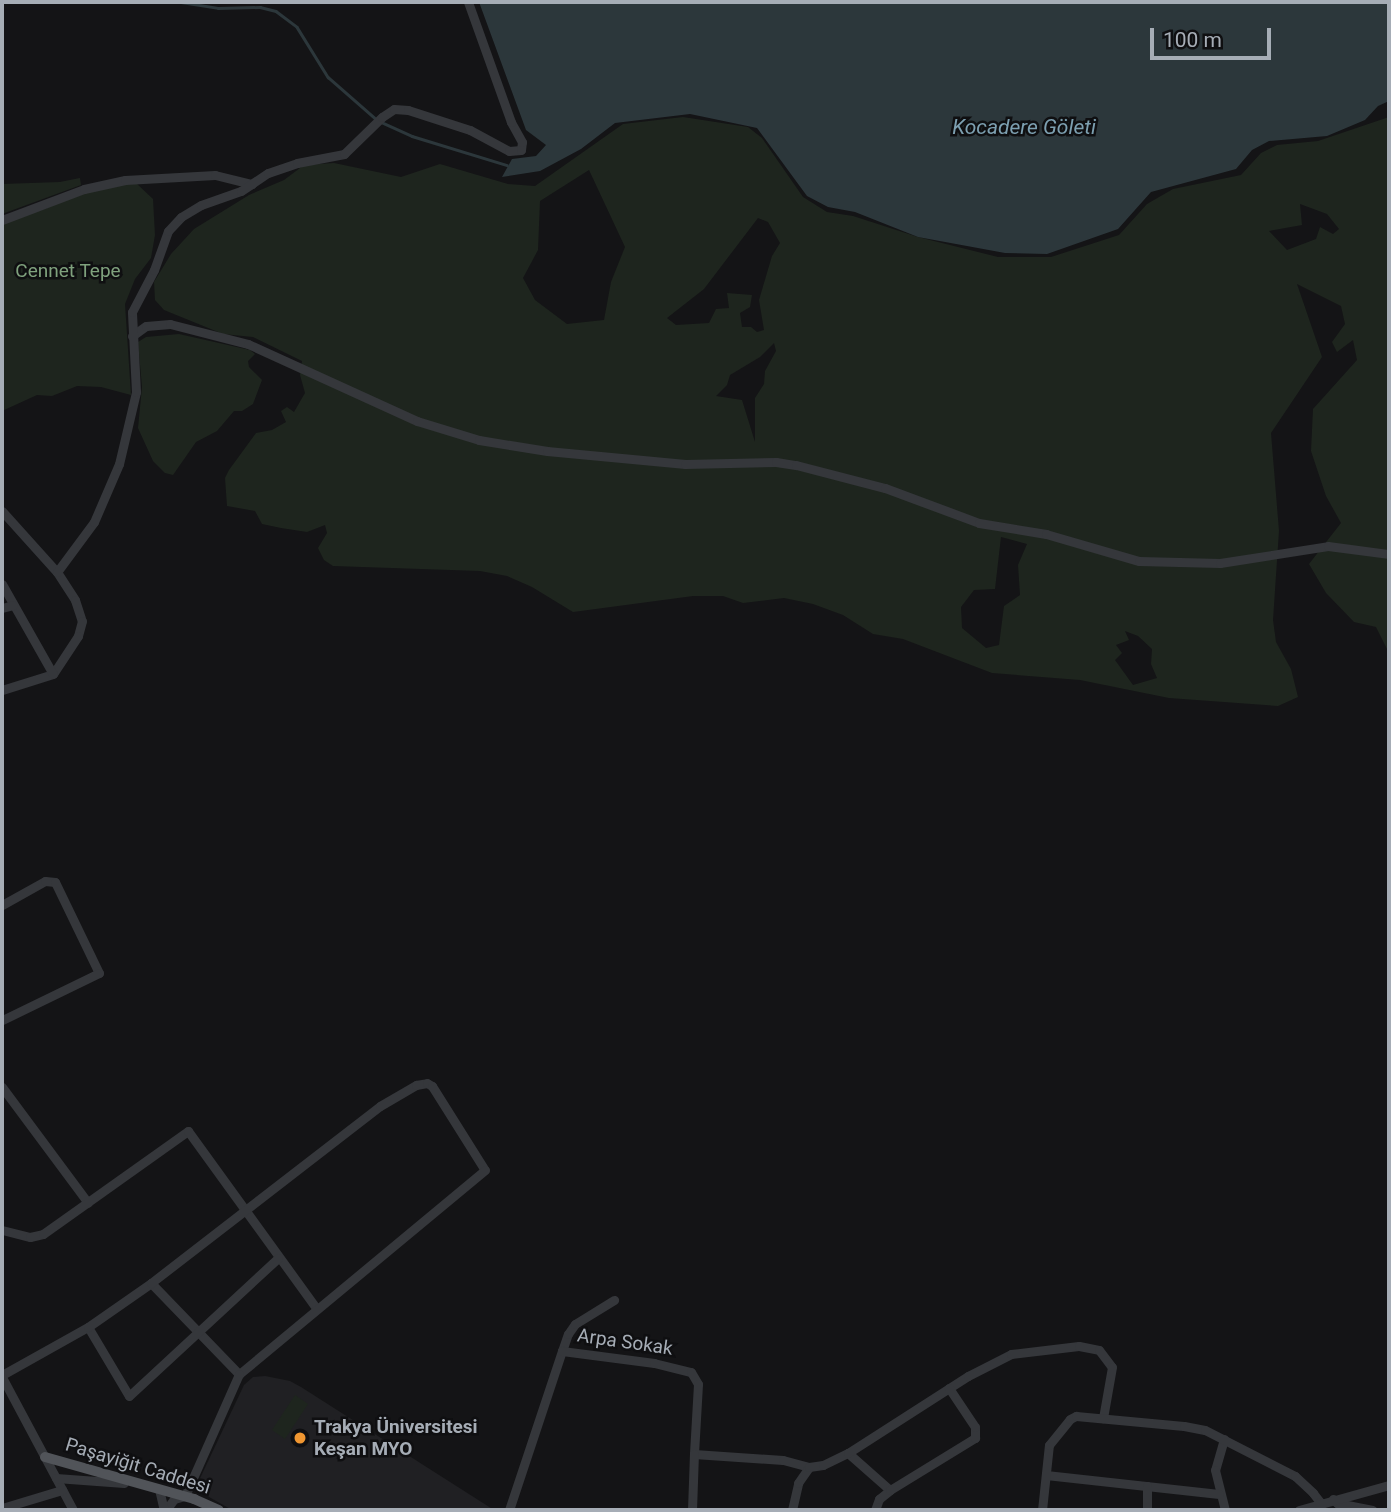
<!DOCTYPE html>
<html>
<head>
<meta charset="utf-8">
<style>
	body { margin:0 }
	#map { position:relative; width:1391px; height:1512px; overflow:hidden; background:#141416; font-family:Roboto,sans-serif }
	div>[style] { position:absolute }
	.built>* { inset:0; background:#202023 }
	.green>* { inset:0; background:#1e251e }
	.water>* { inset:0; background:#2c373b }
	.stream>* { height:2.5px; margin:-1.25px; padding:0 1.25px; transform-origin:1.25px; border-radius:1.25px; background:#2c373b }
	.minor>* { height:9px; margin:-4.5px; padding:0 4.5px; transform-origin:4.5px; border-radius:4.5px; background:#35373b }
	.major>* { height:10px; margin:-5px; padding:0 5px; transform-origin:5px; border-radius:5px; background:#515459 }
	.dots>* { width:19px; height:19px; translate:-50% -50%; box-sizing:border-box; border:4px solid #0f0f11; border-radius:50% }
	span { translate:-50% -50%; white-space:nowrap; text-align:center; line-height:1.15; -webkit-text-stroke:5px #0f0f11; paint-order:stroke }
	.park-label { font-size:19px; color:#7fa17d }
	.street-label { font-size:19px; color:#a6adb6 }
	.poi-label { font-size:19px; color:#a6adb6; font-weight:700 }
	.left { translate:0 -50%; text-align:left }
	.water-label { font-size:21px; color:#7da0b1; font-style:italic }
	.frame { position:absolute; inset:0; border:4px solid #a6adb6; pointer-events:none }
	.scale { position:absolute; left:1150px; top:28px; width:121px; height:32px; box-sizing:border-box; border:4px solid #a6adb6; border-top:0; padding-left:9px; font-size:21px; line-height:24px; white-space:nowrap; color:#a6adb6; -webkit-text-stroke:5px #0f0f11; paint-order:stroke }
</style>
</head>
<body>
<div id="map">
	<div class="built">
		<i style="clip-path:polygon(265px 1376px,290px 1381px,301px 1387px,494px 1510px,232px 1510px,195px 1489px,244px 1385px,253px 1377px)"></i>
	</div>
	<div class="green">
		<i style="clip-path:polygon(evenodd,683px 117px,748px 127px,762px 138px,803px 197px,827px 212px,853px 216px,918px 237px,998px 257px,1051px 257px,1119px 235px,1147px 204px,1173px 189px,1241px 175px,1261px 153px,1277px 145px,1318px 141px,1389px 117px,1389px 653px,1376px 627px,1354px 622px,1326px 593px,1309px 564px,1341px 523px,1326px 496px,1311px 451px,1313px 409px,1357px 360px,1353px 340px,1337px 352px,1332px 342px,1345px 324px,1341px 306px,1297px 284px,1322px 357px,1271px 433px,1279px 531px,1273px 620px,1276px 642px,1291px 669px,1298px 697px,1278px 706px,1169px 698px,1080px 680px,992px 673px,903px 639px,873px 634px,843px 615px,813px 604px,784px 598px,743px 603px,723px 596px,693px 596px,573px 612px,532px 587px,507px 576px,480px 571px,333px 566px,324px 560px,318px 548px,327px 533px,325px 525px,307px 532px,281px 528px,262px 524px,255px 511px,227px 506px,225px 478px,229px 470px,256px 433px,272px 430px,286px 422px,281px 411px,287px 407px,294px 412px,305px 393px,300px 375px,302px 361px,253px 337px,223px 334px,164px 310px,155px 300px,154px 282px,171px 254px,194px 229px,249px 195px,284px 180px,304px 165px,334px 163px,401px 177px,440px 164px,508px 184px,535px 186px,623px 124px,683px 117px,589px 170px,625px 247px,611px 282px,604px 320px,567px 324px,535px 300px,523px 278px,538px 250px,540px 201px,589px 170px,683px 117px,1300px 204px,1327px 214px,1339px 229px,1333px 234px,1320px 227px,1316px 239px,1287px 250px,1269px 231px,1302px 225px,1300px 204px,683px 117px,758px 218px,768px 222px,780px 243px,772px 256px,759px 300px,764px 330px,757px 332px,751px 327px,742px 327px,740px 313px,750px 307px,752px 295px,727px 293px,729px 308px,716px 309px,709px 323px,676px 325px,667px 318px,704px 289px,758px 218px,683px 117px,774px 343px,776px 351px,765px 371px,764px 384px,755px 398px,755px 442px,742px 400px,716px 396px,727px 385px,730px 375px,760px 357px,774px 343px,683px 117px,1001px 537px,1027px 544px,1018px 565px,1020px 595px,1004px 606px,999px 645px,986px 648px,962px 628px,961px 607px,974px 590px,995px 589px,1001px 537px,683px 117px,1125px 631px,1138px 636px,1152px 649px,1151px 664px,1157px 678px,1133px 685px,1115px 660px,1122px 653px,1116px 645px,1129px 640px,1125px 631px)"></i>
		<i style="clip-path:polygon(80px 178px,81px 185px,2px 214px,2px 184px,60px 182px)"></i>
		<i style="clip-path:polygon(135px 182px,153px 199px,155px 235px,151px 258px,135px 279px,125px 304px,131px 395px,101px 387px,77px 386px,52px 396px,37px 395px,2px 411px,2px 222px,45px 209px,84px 192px)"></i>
		<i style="clip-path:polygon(179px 334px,250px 350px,255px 354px,248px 361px,249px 367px,262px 380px,253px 404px,242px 411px,234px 411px,217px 431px,196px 442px,173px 475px,165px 473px,153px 461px,138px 428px,142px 387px,138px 342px,146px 337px)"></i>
		<i style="clip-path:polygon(295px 1395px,308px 1404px,285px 1439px,272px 1430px)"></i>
	</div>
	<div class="water">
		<i style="clip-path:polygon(479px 2px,1389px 2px,1389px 101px,1378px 106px,1365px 120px,1327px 136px,1269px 141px,1252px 150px,1236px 169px,1151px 192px,1118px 229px,1047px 254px,1005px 253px,918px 237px,855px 212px,828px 207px,807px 196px,757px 128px,690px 114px,615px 123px,581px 149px,540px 171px,502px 177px,512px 159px,536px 156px,546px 145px,526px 130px)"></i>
	</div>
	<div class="stream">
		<i style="left:181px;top:2px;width:37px;rotate:9deg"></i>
		<i style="left:218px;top:8px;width:42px;rotate:-1.4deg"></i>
		<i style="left:260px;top:7px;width:16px;rotate:14deg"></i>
		<i style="left:276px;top:11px;width:26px;rotate:37deg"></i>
		<i style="left:297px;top:27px;width:59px;rotate:58.2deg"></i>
		<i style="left:328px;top:77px;width:64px;rotate:41.2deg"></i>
		<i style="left:381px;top:122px;width:34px;rotate:24deg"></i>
		<i style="left:412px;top:136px;width:99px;rotate:17deg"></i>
	</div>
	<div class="minor">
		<i style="left:2px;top:220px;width:88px;rotate:-20.7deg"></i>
		<i style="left:84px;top:189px;width:42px;rotate:-12.4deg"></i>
		<i style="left:125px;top:180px;width:90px;rotate:-3.2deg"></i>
		<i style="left:215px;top:175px;width:38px;rotate:14deg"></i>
		<i style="left:132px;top:336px;width:17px;rotate:-36deg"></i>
		<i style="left:146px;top:326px;width:24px;rotate:-5deg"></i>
		<i style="left:170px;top:324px;width:81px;rotate:14.4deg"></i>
		<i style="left:248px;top:344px;width:186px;rotate:24.5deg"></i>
		<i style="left:417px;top:421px;width:65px;rotate:17deg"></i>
		<i style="left:479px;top:440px;width:69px;rotate:9.2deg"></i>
		<i style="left:547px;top:451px;width:139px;rotate:5.4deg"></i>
		<i style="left:685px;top:464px;width:91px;rotate:-1.3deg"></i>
		<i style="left:776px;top:462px;width:20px;rotate:9deg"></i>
		<i style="left:796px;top:465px;width:92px;rotate:14.5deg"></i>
		<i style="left:885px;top:488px;width:100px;rotate:20.4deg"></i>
		<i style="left:979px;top:523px;width:68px;rotate:9.3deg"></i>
		<i style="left:1046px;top:534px;width:97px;rotate:16.2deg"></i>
		<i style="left:1139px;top:561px;width:81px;rotate:1.4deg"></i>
		<i style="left:1220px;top:563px;width:109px;rotate:-8.9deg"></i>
		<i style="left:1328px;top:546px;width:62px;rotate:7.5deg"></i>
		<i style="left:2px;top:511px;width:82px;rotate:48deg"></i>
		<i style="left:57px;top:572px;width:33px;rotate:57deg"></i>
		<i style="left:75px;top:600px;width:22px;rotate:72deg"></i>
		<i style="left:82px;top:621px;width:16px;rotate:105deg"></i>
		<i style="left:78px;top:636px;width:45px;rotate:123.3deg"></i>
		<i style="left:53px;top:674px;width:53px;rotate:162.6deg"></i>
		<i style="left:57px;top:572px;width:62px;rotate:-53.5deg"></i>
		<i style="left:94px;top:522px;width:63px;rotate:-66.7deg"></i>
		<i style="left:119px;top:464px;width:74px;rotate:-76.7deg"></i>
		<i style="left:136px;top:392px;width:80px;rotate:-92.9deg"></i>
		<i style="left:132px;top:312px;width:47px;rotate:-62.4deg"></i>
		<i style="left:154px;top:270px;width:41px;rotate:-70.3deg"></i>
		<i style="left:168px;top:231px;width:19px;rotate:-47deg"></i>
		<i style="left:181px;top:217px;width:23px;rotate:-31deg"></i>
		<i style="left:201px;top:205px;width:42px;rotate:-19.3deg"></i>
		<i style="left:241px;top:191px;width:32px;rotate:-34deg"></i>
		<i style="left:268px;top:173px;width:31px;rotate:-19deg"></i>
		<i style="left:297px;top:163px;width:48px;rotate:-10.8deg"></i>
		<i style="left:344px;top:154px;width:53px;rotate:-44.2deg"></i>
		<i style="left:382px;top:117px;width:14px;rotate:-34deg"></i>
		<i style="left:394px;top:109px;width:14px;rotate:4deg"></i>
		<i style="left:408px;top:110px;width:65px;rotate:17.9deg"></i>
		<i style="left:470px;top:130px;width:44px;rotate:28.3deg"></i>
		<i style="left:509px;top:151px;width:12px;rotate:-5deg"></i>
		<i style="left:521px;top:150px;width:8px;rotate:-83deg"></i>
		<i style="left:522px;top:142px;width:23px;rotate:-119deg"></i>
		<i style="left:511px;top:122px;width:127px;rotate:-109.7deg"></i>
		<i style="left:2px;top:584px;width:103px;rotate:60.5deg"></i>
		<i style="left:2px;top:608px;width:11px;rotate:-15deg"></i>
		<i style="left:2px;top:905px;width:49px;rotate:-29.2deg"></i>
		<i style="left:45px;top:881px;width:10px;rotate:6deg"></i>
		<i style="left:55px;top:882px;width:101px;rotate:64.2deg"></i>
		<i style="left:99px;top:973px;width:108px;rotate:154.1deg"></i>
		<i style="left:2px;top:1087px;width:144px;rotate:53.4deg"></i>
		<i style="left:2px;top:1230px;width:29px;rotate:14deg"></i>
		<i style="left:30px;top:1237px;width:13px;rotate:-13deg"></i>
		<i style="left:43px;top:1234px;width:178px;rotate:-35.4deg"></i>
		<i style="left:188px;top:1131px;width:218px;rotate:54.1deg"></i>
		<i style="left:151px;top:1283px;width:127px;rotate:46deg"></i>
		<i style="left:88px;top:1327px;width:80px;rotate:59.3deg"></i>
		<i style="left:129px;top:1396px;width:203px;rotate:-42.8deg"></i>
		<i style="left:562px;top:1351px;width:18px;rotate:-71deg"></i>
		<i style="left:568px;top:1334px;width:12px;rotate:-55deg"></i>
		<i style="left:575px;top:1324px;width:46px;rotate:-31.6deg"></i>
		<i style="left:2px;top:1375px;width:98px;rotate:-29.2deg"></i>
		<i style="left:88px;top:1327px;width:77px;rotate:-34.9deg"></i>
		<i style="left:151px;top:1283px;width:289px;rotate:-37.7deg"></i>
		<i style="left:380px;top:1106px;width:42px;rotate:-30.3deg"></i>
		<i style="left:416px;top:1085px;width:11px;rotate:-10deg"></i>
		<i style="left:427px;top:1083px;width:6px;rotate:31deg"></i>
		<i style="left:432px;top:1086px;width:99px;rotate:57.8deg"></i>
		<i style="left:485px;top:1170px;width:320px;rotate:140.3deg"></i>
		<i style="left:239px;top:1374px;width:133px;rotate:113.9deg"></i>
		<i style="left:185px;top:1496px;width:11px;rotate:165deg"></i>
		<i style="left:174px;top:1499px;width:14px;rotate:126deg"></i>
		<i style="left:2px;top:1377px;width:151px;rotate:61.9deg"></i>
		<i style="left:1224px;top:1439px;width:32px;rotate:106deg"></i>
		<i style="left:1215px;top:1470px;width:41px;rotate:76deg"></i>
		<i style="left:848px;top:1453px;width:56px;rotate:41.4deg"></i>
		<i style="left:1046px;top:1475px;width:174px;rotate:6.3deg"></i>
		<i style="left:56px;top:1478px;width:68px;rotate:4.2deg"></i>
		<i style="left:1147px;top:1486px;width:24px;rotate:90deg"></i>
		<i style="left:159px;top:1489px;width:22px;rotate:77deg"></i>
		<i style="left:1333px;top:1499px;width:6px;rotate:45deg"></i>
		<i style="left:1337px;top:1503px;width:36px;rotate:11deg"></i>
		<i style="left:2px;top:1508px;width:63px;rotate:-16.7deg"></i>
		<i style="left:509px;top:1510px;width:168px;rotate:-71.6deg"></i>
		<i style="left:562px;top:1351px;width:93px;rotate:7.4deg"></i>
		<i style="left:654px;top:1363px;width:38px;rotate:14deg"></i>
		<i style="left:691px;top:1372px;width:14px;rotate:60deg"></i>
		<i style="left:698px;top:1384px;width:70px;rotate:93.3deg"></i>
		<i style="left:694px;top:1454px;width:89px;rotate:3.9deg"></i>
		<i style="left:783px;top:1460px;width:27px;rotate:15deg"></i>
		<i style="left:692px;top:1510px;width:56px;rotate:-88deg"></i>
		<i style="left:792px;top:1510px;width:28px;rotate:-77deg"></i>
		<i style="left:798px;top:1483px;width:19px;rotate:-55deg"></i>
		<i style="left:809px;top:1467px;width:14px;rotate:-8deg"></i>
		<i style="left:823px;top:1465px;width:28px;rotate:-26deg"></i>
		<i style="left:848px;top:1453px;width:143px;rotate:-32.7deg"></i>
		<i style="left:968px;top:1376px;width:48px;rotate:-27.1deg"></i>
		<i style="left:1011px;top:1354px;width:68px;rotate:-6.7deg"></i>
		<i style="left:1079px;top:1346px;width:20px;rotate:11deg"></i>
		<i style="left:1099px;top:1350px;width:21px;rotate:53deg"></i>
		<i style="left:1112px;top:1367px;width:52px;rotate:100deg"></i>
		<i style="left:875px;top:1510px;width:12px;rotate:-70deg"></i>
		<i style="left:879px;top:1499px;width:14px;rotate:-39deg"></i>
		<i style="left:890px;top:1490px;width:100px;rotate:-31.5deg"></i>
		<i style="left:975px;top:1438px;width:11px;rotate:-90deg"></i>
		<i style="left:975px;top:1427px;width:47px;rotate:-123.7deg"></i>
		<i style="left:1042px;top:1510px;width:65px;rotate:-83.9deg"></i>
		<i style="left:1049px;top:1445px;width:33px;rotate:-51deg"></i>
		<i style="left:1070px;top:1419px;width:7px;rotate:-27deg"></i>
		<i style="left:1076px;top:1416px;width:108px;rotate:5.3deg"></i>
		<i style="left:1184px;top:1426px;width:21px;rotate:11deg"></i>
		<i style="left:1205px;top:1430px;width:101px;rotate:27.1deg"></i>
		<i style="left:1295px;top:1476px;width:25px;rotate:43deg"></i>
		<i style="left:1313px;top:1493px;width:11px;rotate:52deg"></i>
		<i style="left:1320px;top:1502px;width:8px;rotate:83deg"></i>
		<i style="left:1299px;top:1510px;width:93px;rotate:-15.5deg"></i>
	</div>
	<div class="major">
		<i style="left:45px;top:1457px;width:155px;rotate:15.7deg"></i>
		<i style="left:194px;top:1499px;width:27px;rotate:24deg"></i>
	</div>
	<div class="dots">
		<i style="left:300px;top:1438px;background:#f09631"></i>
	</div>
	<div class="park-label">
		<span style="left:68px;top:271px">Cennet Tepe</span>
	</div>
	<div class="street-label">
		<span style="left:625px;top:1342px;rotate:8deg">Arpa Sokak</span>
		<span style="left:138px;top:1466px;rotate:17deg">Paşayiğit Caddesi</span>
	</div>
	<div class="poi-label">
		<span class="left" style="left:314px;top:1438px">Trakya Üniversitesi<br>Keşan MYO</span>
	</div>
	<div class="water-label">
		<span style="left:1024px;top:127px">Kocadere Göleti</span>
	</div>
	<div class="frame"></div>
	<div class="scale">100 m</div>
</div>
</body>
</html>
